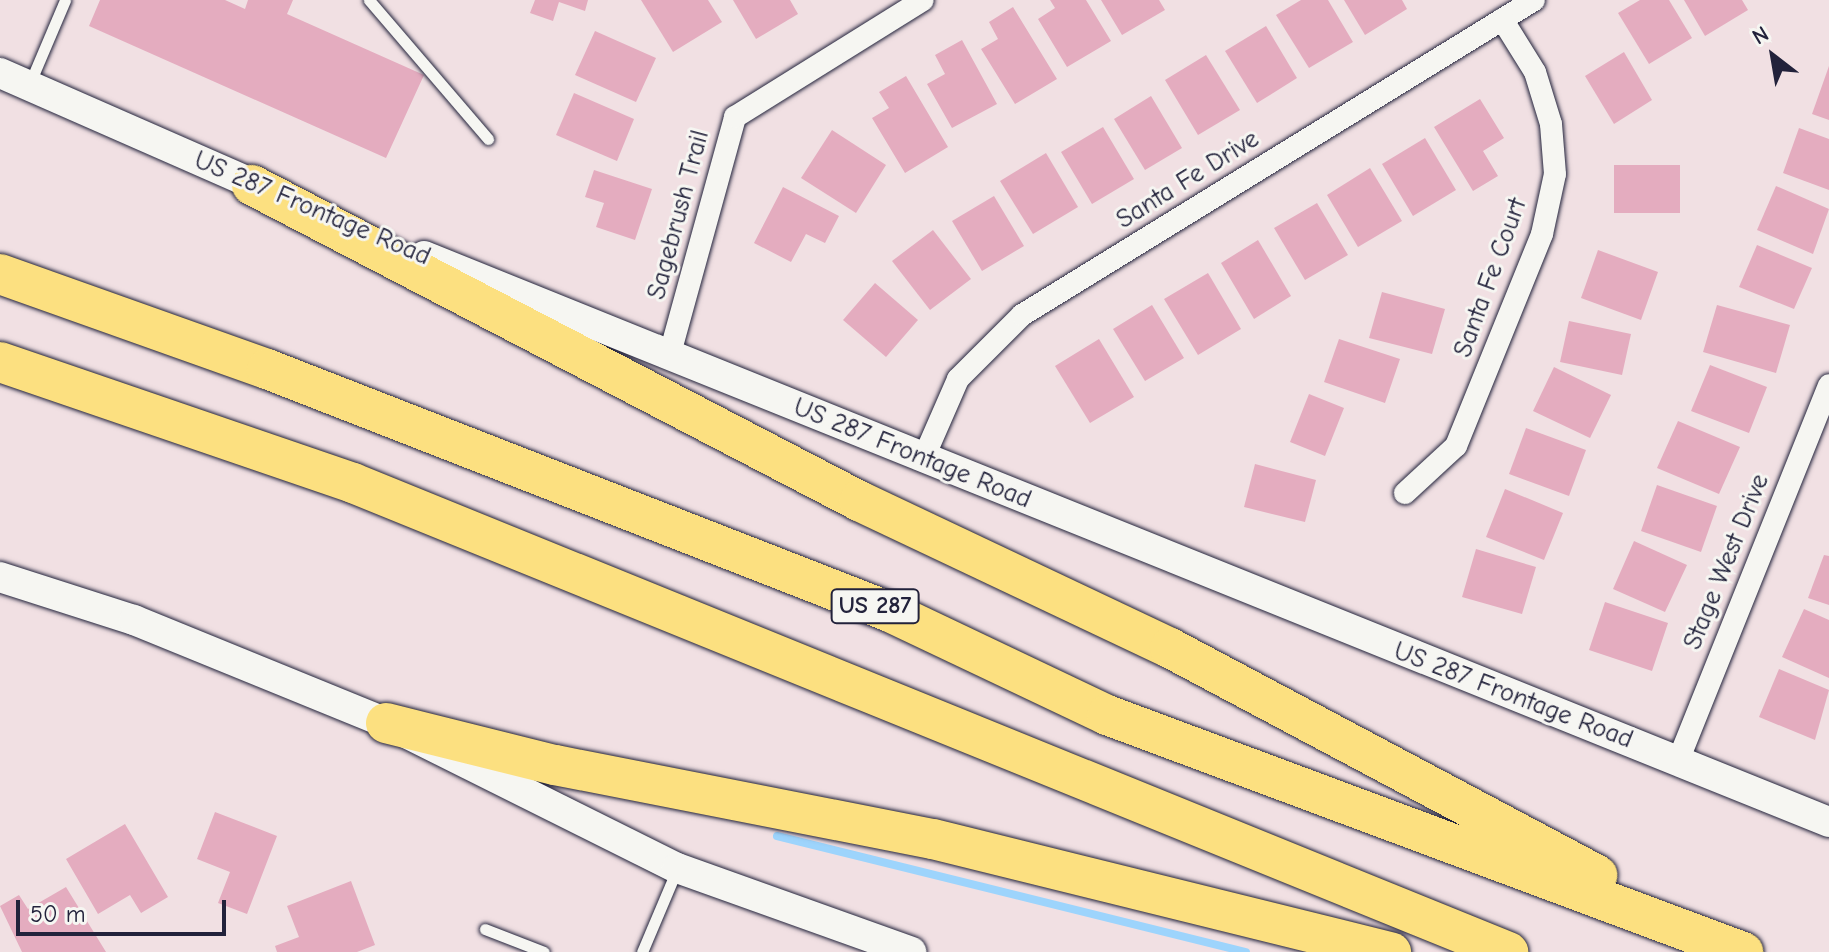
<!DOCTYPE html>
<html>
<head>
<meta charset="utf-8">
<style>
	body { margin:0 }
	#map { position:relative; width:1829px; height:952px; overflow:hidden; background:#f1e0e3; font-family:"Comic Neue",sans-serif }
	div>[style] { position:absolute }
	.stream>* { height:8px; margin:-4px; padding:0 4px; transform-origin:4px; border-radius:4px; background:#9dd4fc }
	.building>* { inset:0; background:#e4acbf }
	.roads { filter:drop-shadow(0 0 2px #22223b) drop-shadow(0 0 2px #22223b) }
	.service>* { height:11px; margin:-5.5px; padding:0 5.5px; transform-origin:5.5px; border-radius:5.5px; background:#f6f6f2 }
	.minor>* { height:22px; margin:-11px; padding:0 11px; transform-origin:11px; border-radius:11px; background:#f6f6f2 }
	.secondary>* { height:30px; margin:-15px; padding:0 15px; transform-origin:15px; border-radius:15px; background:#f6f6f2 }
	.motorway>* { height:40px; margin:-20px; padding:0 20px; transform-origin:20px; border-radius:20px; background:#fce080 }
	span { translate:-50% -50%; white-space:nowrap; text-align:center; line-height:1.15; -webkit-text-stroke:6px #f6f6f2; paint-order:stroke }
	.shield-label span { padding:2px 6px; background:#f6f6f2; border:2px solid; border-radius:6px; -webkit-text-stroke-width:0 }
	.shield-label { font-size:24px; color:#22223b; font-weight:700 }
	.street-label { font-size:26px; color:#22223b }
	.north { position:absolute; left:1733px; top:16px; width:80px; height:80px; -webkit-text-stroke:6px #f6f6f2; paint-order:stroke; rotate:329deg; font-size:22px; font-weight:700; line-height:32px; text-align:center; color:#22223b }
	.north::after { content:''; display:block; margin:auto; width:28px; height:36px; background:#22223b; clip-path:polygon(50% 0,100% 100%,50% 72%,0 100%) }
	.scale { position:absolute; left:16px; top:900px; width:210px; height:36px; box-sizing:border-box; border:4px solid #22223b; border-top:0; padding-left:10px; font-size:24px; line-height:28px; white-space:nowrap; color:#22223b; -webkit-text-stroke:6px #f6f6f2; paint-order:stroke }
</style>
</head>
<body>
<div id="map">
	<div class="stream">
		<i style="left:777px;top:836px;width:483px;rotate:13.9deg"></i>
	</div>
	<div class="building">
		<i style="clip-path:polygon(100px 0,225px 0,245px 9px,248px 0,293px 0,287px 14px,424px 75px,386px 158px,89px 26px)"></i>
		<i style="clip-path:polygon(535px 0,588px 0,585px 11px,559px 2px,553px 21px,530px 13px)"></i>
		<i style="clip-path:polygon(641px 0,708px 0,722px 22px,673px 52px)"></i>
		<i style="clip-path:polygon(733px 0,790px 0,798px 14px,756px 39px)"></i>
		<i style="clip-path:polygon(1050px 0,1086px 0,1111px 41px,1067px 67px,1038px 19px,1055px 8px)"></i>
		<i style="clip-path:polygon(1101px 0,1159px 0,1165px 10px,1122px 35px)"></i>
		<i style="clip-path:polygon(1301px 0,1328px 0,1353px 42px,1309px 68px,1276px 15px)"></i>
		<i style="clip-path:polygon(1344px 0,1402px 0,1407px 9px,1365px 35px)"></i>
		<i style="clip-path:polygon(1640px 0,1669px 0,1692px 38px,1649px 64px,1618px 13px)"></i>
		<i style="clip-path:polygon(1684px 0,1742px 0,1748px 10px,1705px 36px)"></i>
		<i style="clip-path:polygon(1013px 7px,1057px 79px,1015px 104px,981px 49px,998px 39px,989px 22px)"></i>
		<i style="clip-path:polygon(1266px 26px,1297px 78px,1257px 103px,1225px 51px)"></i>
		<i style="clip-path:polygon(595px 31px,656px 58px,636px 102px,575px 75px)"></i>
		<i style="clip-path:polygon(962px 40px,997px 104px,952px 128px,927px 84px,945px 74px,935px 55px)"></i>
		<i style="clip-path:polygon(1624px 52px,1652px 100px,1614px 124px,1585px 76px)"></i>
		<i style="clip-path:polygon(1206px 55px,1240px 110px,1198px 135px,1165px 80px)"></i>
		<i style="clip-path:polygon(1829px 66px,1829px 120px,1812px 114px)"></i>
		<i style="clip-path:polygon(906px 76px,948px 147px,905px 173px,872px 118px,889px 108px,879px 92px)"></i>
		<i style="clip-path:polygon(574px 93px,634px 119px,617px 161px,556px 135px)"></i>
		<i style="clip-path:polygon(1151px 96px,1182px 148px,1145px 170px,1114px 119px)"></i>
		<i style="clip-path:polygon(1480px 99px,1504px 138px,1483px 151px,1498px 176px,1473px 191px,1434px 127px)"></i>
		<i style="clip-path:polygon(1103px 127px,1134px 179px,1092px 204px,1061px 152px)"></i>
		<i style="clip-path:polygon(1799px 128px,1829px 139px,1829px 190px,1783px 173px)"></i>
		<i style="clip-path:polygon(832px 130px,886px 165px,856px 213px,801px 178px)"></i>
		<i style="clip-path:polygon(1425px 138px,1456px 190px,1413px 216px,1382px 164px)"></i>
		<i style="clip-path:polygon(1046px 153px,1078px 207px,1033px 234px,1000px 181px)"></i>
		<i style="clip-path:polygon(1614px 165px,1680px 165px,1680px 213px,1614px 213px)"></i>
		<i style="clip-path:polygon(1370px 168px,1402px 221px,1358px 247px,1327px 195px)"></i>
		<i style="clip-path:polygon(594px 170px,652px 189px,635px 240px,596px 227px,604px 203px,585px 197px)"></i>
		<i style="clip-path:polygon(1776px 186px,1829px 209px,1813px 254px,1757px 230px)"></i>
		<i style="clip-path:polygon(783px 187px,839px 216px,825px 243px,806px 234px,791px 262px,754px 243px)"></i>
		<i style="clip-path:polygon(994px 196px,1024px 246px,982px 271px,952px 221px)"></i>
		<i style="clip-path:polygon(1317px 203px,1348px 255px,1305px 280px,1274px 228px)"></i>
		<i style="clip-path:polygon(933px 230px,971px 279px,930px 310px,892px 261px)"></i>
		<i style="clip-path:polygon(1258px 240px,1291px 296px,1254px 319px,1221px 263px)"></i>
		<i style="clip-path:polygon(1757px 245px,1812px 268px,1794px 309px,1739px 287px)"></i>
		<i style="clip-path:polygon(1598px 250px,1658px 272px,1641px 320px,1581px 298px)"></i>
		<i style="clip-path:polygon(1208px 273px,1241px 329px,1198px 355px,1164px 299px)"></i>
		<i style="clip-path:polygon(875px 283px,918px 320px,886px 357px,843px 320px)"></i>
		<i style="clip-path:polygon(1382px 292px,1445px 309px,1432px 354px,1369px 338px)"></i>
		<i style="clip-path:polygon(1152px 305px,1184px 358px,1145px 381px,1113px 329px)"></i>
		<i style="clip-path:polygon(1717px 305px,1790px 325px,1776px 373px,1703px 352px)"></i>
		<i style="clip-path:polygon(1569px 321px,1631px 334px,1622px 375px,1560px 362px)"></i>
		<i style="clip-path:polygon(1099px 339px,1134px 397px,1090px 423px,1055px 366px)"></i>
		<i style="clip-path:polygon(1339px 339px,1400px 359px,1385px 403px,1324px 382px)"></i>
		<i style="clip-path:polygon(1710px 365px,1767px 387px,1749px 433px,1691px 411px)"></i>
		<i style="clip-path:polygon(1554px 367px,1611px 395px,1590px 438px,1533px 411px)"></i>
		<i style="clip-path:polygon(1309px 394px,1344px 408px,1325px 456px,1290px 442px)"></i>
		<i style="clip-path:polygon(1678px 421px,1740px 447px,1719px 494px,1657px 468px)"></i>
		<i style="clip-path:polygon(1526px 428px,1586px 450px,1569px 496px,1509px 474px)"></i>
		<i style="clip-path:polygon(1255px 464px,1316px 480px,1305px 522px,1244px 507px)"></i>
		<i style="clip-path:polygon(1657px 485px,1717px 506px,1701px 552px,1641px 531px)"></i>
		<i style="clip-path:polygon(1505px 489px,1563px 513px,1544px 560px,1486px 537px)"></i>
		<i style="clip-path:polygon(1634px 541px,1687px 565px,1665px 612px,1613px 589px)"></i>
		<i style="clip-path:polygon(1476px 549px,1536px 567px,1522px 614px,1462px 597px)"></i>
		<i style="clip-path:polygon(1824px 555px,1829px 556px,1829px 605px,1808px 598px)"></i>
		<i style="clip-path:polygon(1605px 602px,1668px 623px,1652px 671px,1589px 650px)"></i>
		<i style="clip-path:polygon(1804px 609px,1829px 620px,1829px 678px,1782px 657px)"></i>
		<i style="clip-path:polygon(1779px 669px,1829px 690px,1815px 740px,1759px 717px)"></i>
		<i style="clip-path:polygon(215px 812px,277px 836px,247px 914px,218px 903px,230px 872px,197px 859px)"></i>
		<i style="clip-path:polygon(125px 824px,168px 897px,141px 913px,130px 895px,98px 914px,66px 859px)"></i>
		<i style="clip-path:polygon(351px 881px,375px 945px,357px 952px,277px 952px,275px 946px,299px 937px,287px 906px)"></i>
		<i style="clip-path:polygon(66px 887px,106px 952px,22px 952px,0 906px,19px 895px,28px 909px)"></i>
	</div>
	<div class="roads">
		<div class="service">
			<i style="left:369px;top:0;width:183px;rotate:49.4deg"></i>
			<i style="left:29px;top:85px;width:92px;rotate:-67deg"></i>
			<i style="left:485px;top:929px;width:63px;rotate:21.3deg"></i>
			<i style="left:642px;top:952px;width:90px;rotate:-67.1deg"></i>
		</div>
		<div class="minor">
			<i style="left:669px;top:357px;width:249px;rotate:-74.6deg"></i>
			<i style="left:735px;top:117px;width:221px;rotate:-31.9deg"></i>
			<i style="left:924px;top:457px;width:85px;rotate:-66.4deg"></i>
			<i style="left:958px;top:379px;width:91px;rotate:-45deg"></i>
			<i style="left:1022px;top:315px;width:601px;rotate:-31.6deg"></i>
			<i style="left:1405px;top:493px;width:69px;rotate:-42.7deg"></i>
			<i style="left:1456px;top:446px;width:229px;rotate:-67.9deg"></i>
			<i style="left:1542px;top:234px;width:61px;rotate:-77.8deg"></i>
			<i style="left:1555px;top:174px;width:50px;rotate:-94.6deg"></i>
			<i style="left:1551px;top:124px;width:54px;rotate:-107.1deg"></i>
			<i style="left:1535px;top:72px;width:62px;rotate:-121.9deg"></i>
			<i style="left:1678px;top:761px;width:405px;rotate:-68.1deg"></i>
		</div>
		<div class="secondary">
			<i style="left:0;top:73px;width:298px;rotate:23.7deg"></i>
			<i style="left:424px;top:256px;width:1515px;rotate:21.94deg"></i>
			<i style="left:0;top:577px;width:141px;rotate:17.8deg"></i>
			<i style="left:134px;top:620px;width:272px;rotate:22.2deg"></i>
			<i style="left:386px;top:723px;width:325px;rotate:26.5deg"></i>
			<i style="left:677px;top:868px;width:249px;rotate:19.7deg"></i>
		</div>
		<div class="motorway">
			<i style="left:252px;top:185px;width:684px;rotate:27.5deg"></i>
			<i style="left:859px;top:501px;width:344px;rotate:25.3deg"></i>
			<i style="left:1170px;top:648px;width:484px;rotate:28deg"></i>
			<i style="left:0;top:274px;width:283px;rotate:19.6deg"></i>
			<i style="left:267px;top:369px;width:669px;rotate:21.31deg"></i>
			<i style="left:890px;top:612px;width:240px;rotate:25.4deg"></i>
			<i style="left:1107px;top:715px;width:679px;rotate:20.44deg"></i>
			<i style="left:0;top:362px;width:373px;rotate:18.9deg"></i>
			<i style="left:353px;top:483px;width:1247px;rotate:22.1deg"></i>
			<i style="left:386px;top:723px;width:174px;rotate:14deg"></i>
			<i style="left:555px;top:765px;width:385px;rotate:11.1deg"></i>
			<i style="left:933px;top:839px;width:472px;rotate:13.9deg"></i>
		</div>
	</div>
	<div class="shield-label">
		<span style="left:875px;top:606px">US 287</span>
	</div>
	<div class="street-label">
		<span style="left:1188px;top:180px;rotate:-32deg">Santa Fe Drive</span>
		<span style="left:312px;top:209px;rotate:23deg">US 287 Frontage Road</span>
		<span style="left:679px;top:215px;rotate:-75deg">Sagebrush Trail</span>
		<span style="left:1491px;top:278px;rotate:-70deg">Santa Fe Court</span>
		<span style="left:912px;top:454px;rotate:22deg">US 287 Frontage Road</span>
		<span style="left:1727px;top:562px;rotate:-68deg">Stage West Drive</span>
		<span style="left:1513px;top:696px;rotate:21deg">US 287 Frontage Road</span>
	</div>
	<div class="north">N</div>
	<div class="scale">50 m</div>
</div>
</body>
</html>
